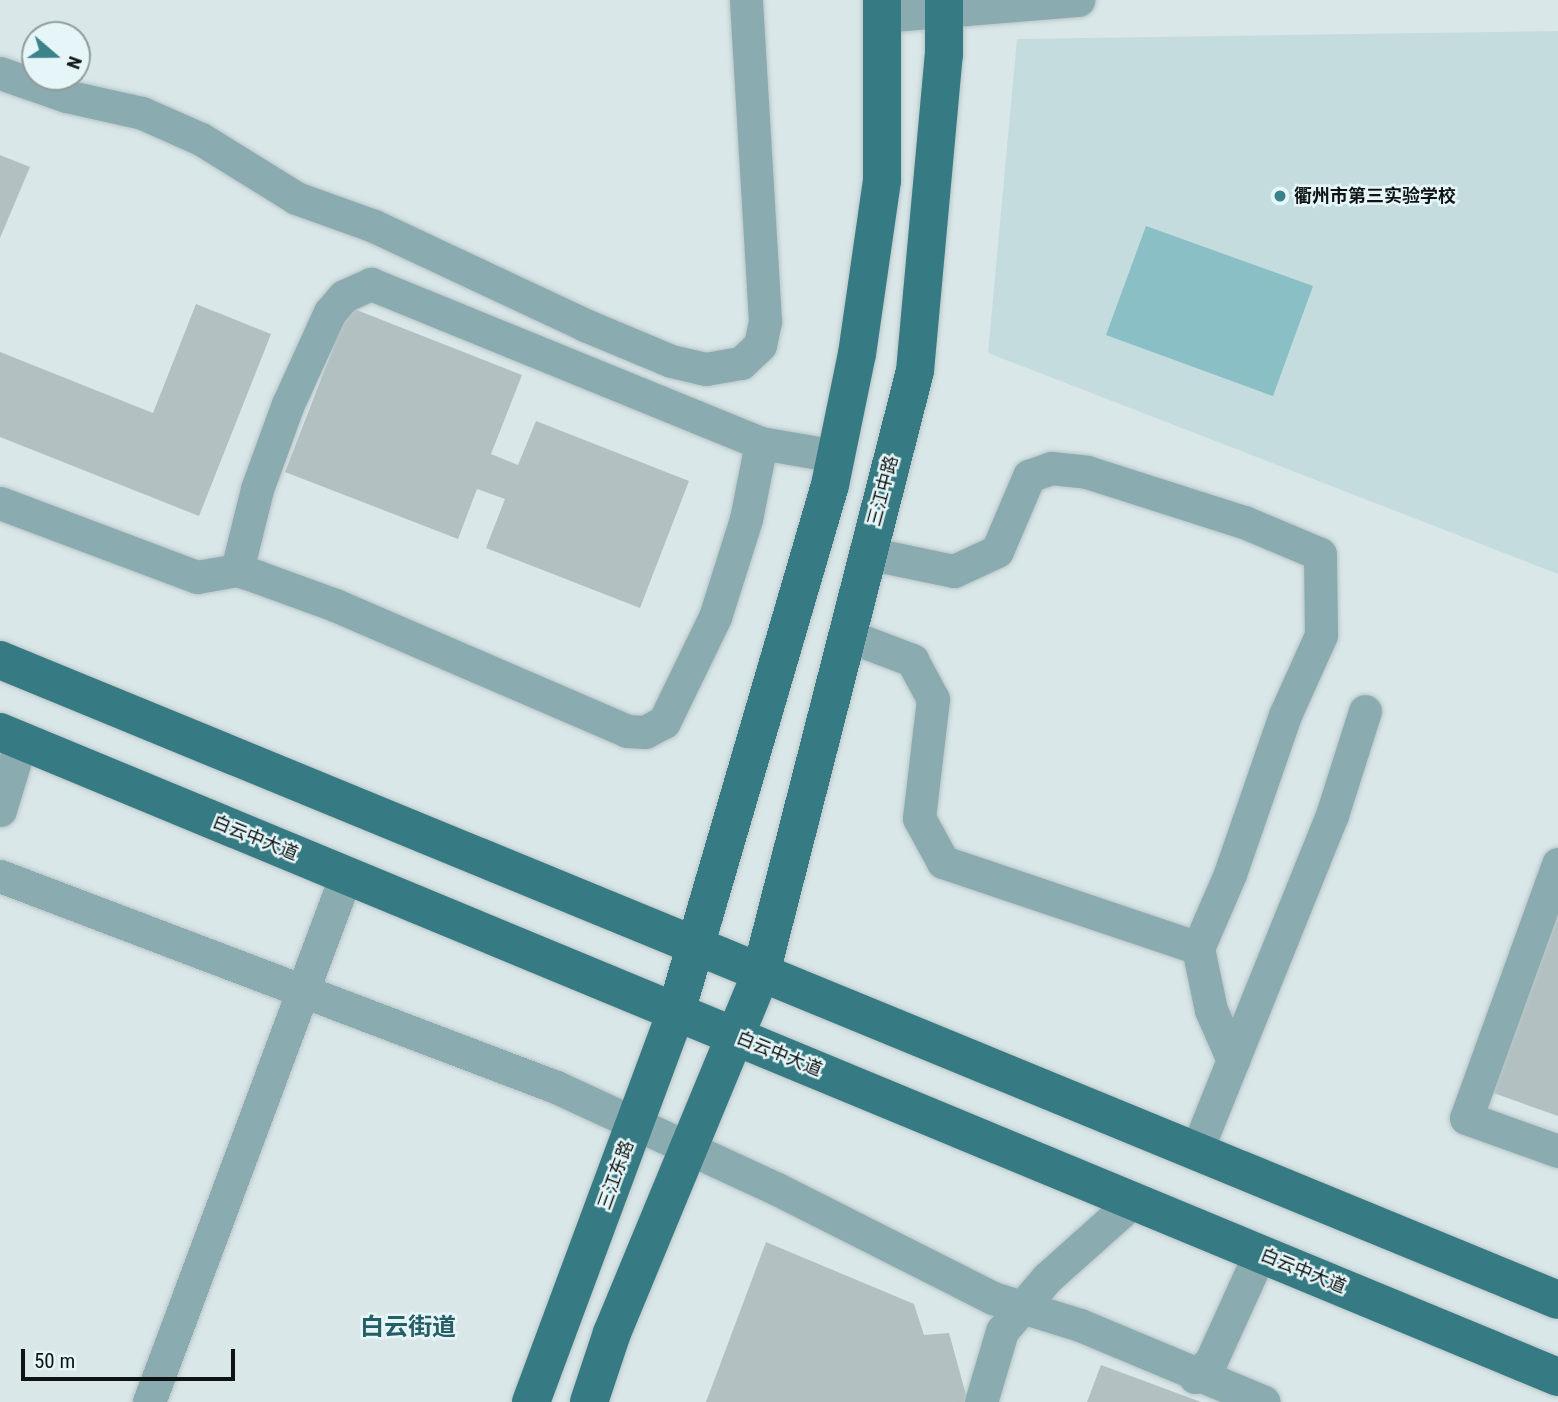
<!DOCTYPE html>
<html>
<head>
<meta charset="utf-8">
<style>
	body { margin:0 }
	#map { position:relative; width:1558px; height:1402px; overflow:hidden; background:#d9e7e9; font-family:"Roboto Condensed","Noto Sans SC",sans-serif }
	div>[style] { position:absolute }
	.built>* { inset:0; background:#c5dcdf }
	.green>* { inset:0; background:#8abfc6 }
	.building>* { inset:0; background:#b2c0c1 }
	.roads { filter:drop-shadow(0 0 2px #b9c5c7) drop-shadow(0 0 2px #b9c5c7) }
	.minor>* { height:33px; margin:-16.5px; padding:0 16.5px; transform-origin:16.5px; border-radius:16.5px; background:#8aabb0 }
	.major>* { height:38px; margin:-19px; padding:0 19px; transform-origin:19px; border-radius:19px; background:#367b83 }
	.dots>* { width:19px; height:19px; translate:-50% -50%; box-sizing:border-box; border:4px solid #e6f5f7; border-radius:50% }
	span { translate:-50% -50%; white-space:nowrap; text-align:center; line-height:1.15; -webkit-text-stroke:5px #e6f5f7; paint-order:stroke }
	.poi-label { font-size:18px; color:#0e1313; font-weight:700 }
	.left { translate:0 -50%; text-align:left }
	.street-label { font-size:18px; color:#0e1313 }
	.district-label { font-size:24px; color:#255e65; font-weight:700 }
	.north { position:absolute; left:21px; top:21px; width:70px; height:70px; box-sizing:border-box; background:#e6f5f7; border:2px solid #909b9c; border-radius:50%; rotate:110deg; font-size:19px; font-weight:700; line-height:28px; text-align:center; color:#0e1313 }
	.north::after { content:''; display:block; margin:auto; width:24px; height:32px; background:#3b828b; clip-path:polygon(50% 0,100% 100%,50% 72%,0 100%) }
	.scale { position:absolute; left:21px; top:1349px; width:214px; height:32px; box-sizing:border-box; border:4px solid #0e1313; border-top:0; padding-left:9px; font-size:21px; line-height:24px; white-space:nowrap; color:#0e1313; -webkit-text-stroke:5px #e6f5f7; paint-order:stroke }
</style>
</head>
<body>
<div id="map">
	<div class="built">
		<i style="clip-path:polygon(1558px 31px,1558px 574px,988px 353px,1017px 39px)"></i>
	</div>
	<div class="green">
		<i style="clip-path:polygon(1146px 226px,1313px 286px,1273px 396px,1106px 335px)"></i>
	</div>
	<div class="building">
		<i style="clip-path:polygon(0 155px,30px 167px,0 238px)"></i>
		<i style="clip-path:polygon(196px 304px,271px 334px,199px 516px,0 437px,0 352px,153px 413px)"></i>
		<i style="clip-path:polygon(349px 307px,522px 375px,491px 454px,518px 465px,536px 421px,689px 481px,640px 608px,486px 548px,505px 499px,477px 489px,458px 539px,285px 472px)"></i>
		<i style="clip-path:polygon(1558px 890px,1558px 1116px,1485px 1090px)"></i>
		<i style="clip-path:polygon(766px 1242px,914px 1304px,924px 1335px,949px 1333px,968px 1402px,706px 1402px)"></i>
		<i style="clip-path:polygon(1101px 1365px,1201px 1402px,1087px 1402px)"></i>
	</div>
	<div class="roads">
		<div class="minor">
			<i style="left:882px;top:16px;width:197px;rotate:-4.7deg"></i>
			<i style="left:0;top:73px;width:70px;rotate:19.2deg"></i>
			<i style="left:66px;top:96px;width:78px;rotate:12.6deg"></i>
			<i style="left:142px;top:113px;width:64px;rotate:23.8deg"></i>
			<i style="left:201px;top:139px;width:112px;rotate:31.8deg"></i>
			<i style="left:296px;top:198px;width:83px;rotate:19.7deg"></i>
			<i style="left:374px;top:226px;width:233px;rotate:25.1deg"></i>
			<i style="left:585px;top:325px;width:93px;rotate:22.7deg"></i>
			<i style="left:671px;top:361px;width:36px;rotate:13deg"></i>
			<i style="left:706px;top:369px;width:36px;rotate:-10deg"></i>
			<i style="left:741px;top:363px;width:26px;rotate:-43deg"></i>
			<i style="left:760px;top:345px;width:25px;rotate:-78deg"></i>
			<i style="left:765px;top:321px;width:322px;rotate:-93.4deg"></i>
			<i style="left:0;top:503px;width:210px;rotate:20.6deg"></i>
			<i style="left:197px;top:577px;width:41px;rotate:-9.9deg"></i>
			<i style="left:237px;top:570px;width:22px;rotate:18deg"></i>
			<i style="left:258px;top:577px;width:82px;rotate:20deg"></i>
			<i style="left:335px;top:605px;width:318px;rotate:23.3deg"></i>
			<i style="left:627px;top:731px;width:18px;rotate:3deg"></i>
			<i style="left:645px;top:732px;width:21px;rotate:-28deg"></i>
			<i style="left:664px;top:722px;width:117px;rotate:-64.1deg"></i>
			<i style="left:715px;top:617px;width:103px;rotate:-72.4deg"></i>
			<i style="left:746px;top:519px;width:77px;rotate:-78.8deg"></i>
			<i style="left:867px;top:553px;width:89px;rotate:11.7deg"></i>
			<i style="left:954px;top:571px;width:47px;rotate:-24.9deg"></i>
			<i style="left:997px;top:551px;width:82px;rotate:-66.9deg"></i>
			<i style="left:1029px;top:476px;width:23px;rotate:-20deg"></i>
			<i style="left:1051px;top:468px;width:36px;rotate:6deg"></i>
			<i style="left:1087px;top:472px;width:165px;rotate:17.7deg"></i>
			<i style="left:1244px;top:522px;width:82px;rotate:22.8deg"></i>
			<i style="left:1320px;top:554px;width:81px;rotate:89.3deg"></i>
			<i style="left:1321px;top:635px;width:88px;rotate:114.2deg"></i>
			<i style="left:1285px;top:715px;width:168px;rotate:109.1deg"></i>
			<i style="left:1230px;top:874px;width:81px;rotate:113.4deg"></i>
			<i style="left:1198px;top:948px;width:63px;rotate:78.2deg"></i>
			<i style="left:1211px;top:1010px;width:55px;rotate:66.3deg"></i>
			<i style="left:1233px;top:1060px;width:99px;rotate:111.9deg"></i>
			<i style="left:237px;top:570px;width:83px;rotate:-76.1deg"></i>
			<i style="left:257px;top:489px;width:90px;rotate:-70deg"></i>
			<i style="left:288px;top:404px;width:101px;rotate:-65.5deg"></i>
			<i style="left:330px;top:312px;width:21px;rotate:-49deg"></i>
			<i style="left:344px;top:296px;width:30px;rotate:-24deg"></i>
			<i style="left:371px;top:284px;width:421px;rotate:22.2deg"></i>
			<i style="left:761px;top:443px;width:76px;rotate:9.8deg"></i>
			<i style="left:846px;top:635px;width:71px;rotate:20.7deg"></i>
			<i style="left:912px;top:660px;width:44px;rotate:61.7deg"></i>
			<i style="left:933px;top:699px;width:120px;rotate:96.7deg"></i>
			<i style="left:919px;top:818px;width:50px;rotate:61.4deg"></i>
			<i style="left:943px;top:862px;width:269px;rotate:18.6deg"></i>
			<i style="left:0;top:810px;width:72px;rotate:-73.1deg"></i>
			<i style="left:1558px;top:864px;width:270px;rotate:109.9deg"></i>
			<i style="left:1466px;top:1118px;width:98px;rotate:19.7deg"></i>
			<i style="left:0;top:876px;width:595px;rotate:20.78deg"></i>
			<i style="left:556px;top:1087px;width:243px;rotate:24.8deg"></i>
			<i style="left:777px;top:1189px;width:242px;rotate:26.8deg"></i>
			<i style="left:993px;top:1298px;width:91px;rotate:17.2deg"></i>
			<i style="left:1080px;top:1325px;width:199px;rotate:22.7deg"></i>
			<i style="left:1233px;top:1060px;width:264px;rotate:-68deg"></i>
			<i style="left:1332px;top:815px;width:109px;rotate:-72.4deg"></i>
			<i style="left:1195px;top:1377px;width:23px;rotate:-45deg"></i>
			<i style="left:1211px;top:1361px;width:119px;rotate:-65.6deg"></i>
			<i style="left:149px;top:1402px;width:563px;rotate:-69.5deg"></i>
			<i style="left:981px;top:1402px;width:74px;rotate:-73.5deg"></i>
			<i style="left:1002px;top:1331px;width:70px;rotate:-49.7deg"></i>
			<i style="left:1047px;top:1278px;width:115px;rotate:-41.8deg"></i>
		</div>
		<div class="major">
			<i style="left:0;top:660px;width:1684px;rotate:22.33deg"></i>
			<i style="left:0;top:732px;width:1686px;rotate:22.49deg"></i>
			<i style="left:531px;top:1402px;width:416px;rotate:-69.6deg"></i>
			<i style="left:676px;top:1012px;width:549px;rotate:-73.71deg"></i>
			<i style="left:830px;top:485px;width:134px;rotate:-78.4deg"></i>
			<i style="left:857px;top:354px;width:176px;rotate:-81.8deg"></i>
			<i style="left:882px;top:180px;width:180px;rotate:-90deg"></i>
			<i style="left:589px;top:1402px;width:73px;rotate:-71.6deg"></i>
			<i style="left:612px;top:1333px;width:390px;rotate:-67.5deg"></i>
			<i style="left:761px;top:973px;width:621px;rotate:-75.65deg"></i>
			<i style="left:915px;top:371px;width:317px;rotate:-84.8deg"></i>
			<i style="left:944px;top:55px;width:55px;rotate:-90deg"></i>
		</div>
	</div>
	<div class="dots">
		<i style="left:1280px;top:196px;background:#3b828b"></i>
	</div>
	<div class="poi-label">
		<span class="left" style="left:1294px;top:196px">衢州市第三实验学校</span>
	</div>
	<div class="street-label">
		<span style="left:883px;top:491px;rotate:-75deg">三江中路</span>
		<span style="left:255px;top:838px;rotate:22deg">白云中大道</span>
		<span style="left:779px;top:1054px;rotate:22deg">白云中大道</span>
		<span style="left:616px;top:1175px;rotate:-70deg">三江东路</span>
		<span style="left:1303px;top:1271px;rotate:22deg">白云中大道</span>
	</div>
	<div class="district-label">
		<span style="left:408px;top:1328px">白云街道</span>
	</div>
	<div class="north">N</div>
	<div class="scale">50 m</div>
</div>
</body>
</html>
